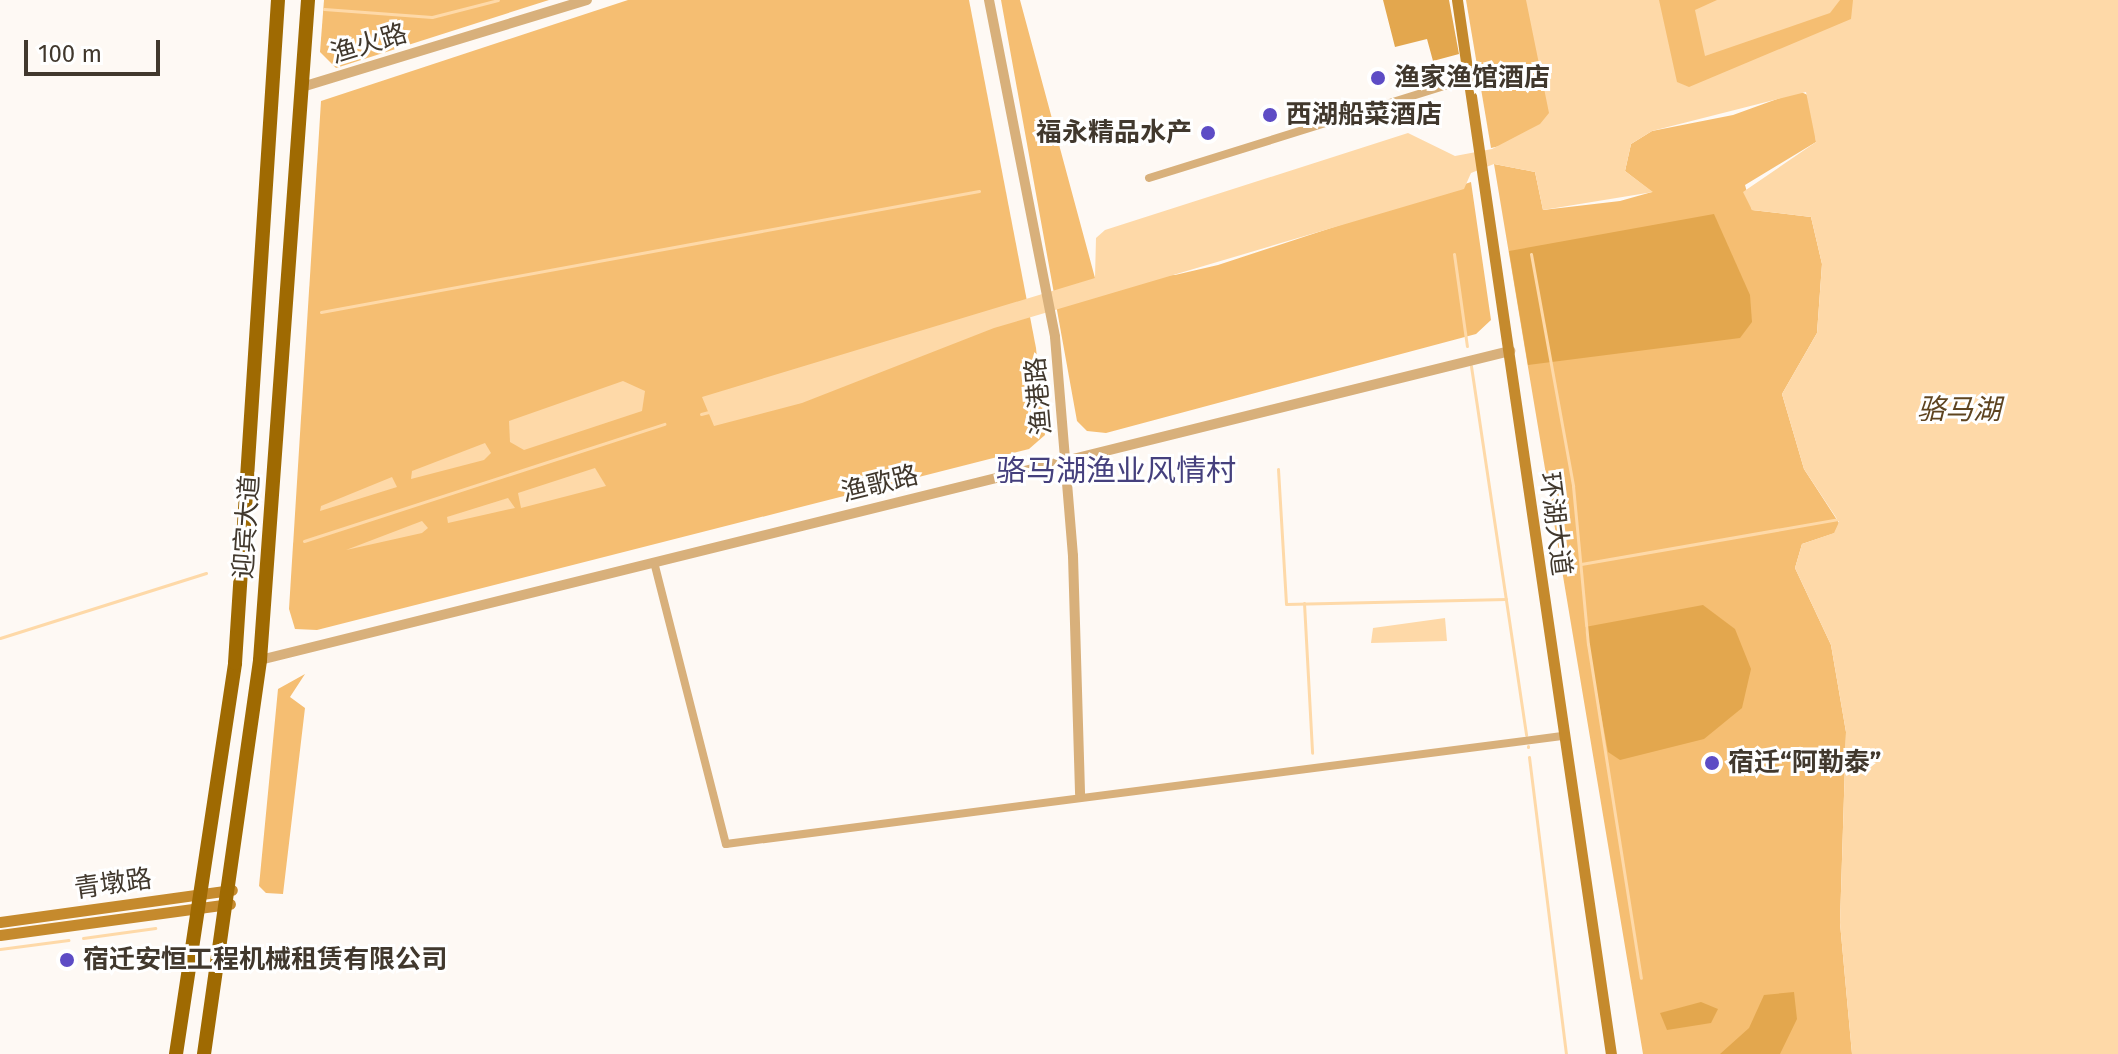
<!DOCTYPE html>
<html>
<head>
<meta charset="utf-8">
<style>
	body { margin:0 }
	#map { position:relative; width:2118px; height:1054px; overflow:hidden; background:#fef9f4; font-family:"Fira Sans","Noto Sans SC",sans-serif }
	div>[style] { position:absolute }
	.green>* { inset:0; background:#f5be72 }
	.forest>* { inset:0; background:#e3a74e }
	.water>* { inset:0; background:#fed9a8 }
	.stream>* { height:3px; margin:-1.5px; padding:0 1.5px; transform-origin:1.5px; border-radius:1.5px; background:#fed9a8 }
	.minor>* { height:8px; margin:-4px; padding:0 4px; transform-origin:4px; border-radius:4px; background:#d8b07b }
	.tertiary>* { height:10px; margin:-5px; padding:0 5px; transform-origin:5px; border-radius:5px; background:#d8b07b }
	.secondary>* { height:11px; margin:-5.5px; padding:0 5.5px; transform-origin:5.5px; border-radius:5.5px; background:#c58a2d }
	.trunk>* { height:14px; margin:-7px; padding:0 7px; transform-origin:7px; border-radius:7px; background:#9f6a02 }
	.dots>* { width:22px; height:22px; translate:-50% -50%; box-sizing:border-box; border:4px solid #fff; border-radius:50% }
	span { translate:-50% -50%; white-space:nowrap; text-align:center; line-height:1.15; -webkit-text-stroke:6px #fff; paint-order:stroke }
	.street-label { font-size:26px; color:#41382d }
	.poi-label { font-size:26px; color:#41382d; font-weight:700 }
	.left { translate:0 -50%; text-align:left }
	.right { translate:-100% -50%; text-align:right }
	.water-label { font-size:28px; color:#5e4420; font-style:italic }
	.quarter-label { font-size:30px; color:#45407d }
	.scale { position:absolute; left:24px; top:40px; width:136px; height:36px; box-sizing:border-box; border:4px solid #41382d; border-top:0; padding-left:10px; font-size:24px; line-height:28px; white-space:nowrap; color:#41382d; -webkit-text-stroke:6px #fff; paint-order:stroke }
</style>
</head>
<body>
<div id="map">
	<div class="green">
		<i style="clip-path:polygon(324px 0,549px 0,336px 68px,320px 52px)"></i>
		<i style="clip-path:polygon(628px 0,969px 0,1036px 348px,1045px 435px,1029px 449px,317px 630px,295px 629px,289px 609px,321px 101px)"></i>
		<i style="clip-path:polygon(1001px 0,1020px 0,1095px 278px,1175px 275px,1218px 265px,1471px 182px,1491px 320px,1476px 334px,1106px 433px,1087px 431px,1077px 421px)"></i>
		<i style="clip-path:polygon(1466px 0,1853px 0,1855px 32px,1724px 96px,1491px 148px)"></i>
		<i style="clip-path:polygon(1799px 91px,1812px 97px,1816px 142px,1745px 185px,1752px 210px,1811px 217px,1822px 264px,1817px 333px,1782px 394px,1804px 469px,1839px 523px,1835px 533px,1802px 544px,1795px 568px,1831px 645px,1846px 732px,1840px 923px,1852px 1054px,1643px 1054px,1494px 164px,1535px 172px,1543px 210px,1620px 201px,1652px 192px,1625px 171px,1631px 144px,1652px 131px,1733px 115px)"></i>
		<i style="clip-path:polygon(305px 674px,290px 697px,305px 708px,283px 894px,266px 893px,259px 886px,278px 689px)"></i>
	</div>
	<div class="forest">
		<i style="clip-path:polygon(1383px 0,1449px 0,1459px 54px,1433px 61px,1427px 39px,1395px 47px)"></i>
		<i style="clip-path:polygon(1714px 214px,1750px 295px,1752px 322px,1740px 338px,1528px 365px,1509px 251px)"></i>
		<i style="clip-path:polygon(1703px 605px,1735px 629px,1751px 669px,1742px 708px,1704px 739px,1620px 760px,1608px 752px,1585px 627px)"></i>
		<i style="clip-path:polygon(1794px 992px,1797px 1019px,1780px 1054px,1720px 1054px,1749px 1028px,1764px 995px)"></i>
		<i style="clip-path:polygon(1701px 1002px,1718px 1009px,1711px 1023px,1667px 1030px,1660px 1013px)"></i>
	</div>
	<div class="water">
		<i style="clip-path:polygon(1526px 0,1659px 0,1677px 82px,1689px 87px,1851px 19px,1853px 0,2118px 0,2118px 1054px,1852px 1054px,1840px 923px,1846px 732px,1831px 645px,1795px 568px,1802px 544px,1834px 533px,1839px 522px,1804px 469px,1782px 394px,1817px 333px,1822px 264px,1811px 217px,1752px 210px,1743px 192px,1816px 142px,1806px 92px,1652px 131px,1631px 144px,1625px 171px,1653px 192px,1543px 210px,1535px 172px,1494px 164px,1471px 173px,1464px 189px,994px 328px,802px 403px,714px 426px,702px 397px,1095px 278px,1096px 238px,1105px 230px,1408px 133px,1455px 156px,1492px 149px,1540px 124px,1549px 113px)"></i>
		<i style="clip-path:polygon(1717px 0,1840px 0,1830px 13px,1705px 56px,1695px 10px)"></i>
		<i style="clip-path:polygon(623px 381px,645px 391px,642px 411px,524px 450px,510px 442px,509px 421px)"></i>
		<i style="clip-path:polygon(485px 443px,491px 453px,484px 460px,411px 479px,412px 471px)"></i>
		<i style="clip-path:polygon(595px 468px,606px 486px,521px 508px,518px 493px)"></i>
		<i style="clip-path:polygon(392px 477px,397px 487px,320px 511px,321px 506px)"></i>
		<i style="clip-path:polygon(508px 498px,515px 508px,448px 523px,447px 517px)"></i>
		<i style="clip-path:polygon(422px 521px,428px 528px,422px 533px,346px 550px)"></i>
		<i style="clip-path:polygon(1445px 618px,1447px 641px,1371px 643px,1373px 628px)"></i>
	</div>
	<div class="stream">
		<i style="left:324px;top:9px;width:108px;rotate:4.2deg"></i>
		<i style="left:432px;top:17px;width:68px;rotate:-14.4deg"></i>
		<i style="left:1454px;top:254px;width:93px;rotate:82deg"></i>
		<i style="left:1531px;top:254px;width:236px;rotate:79.7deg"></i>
		<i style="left:1573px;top:486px;width:159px;rotate:84.6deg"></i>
		<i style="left:1588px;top:644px;width:338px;rotate:81deg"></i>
		<i style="left:321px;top:312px;width:669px;rotate:-10.42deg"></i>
		<i style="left:1471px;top:366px;width:373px;rotate:81.5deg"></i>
		<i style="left:701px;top:414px;width:8px;rotate:-14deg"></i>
		<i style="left:1278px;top:469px;width:135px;rotate:86.6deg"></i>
		<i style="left:1286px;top:604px;width:220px;rotate:-1.3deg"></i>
		<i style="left:304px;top:541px;width:379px;rotate:-18deg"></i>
		<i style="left:1581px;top:564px;width:261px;rotate:-9.9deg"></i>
		<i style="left:1304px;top:603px;width:150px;rotate:86.9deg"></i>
		<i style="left:0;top:638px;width:216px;rotate:-17.5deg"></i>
		<i style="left:1528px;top:746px;width:1px;rotate:90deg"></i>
		<i style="left:1529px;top:757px;width:299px;rotate:82.9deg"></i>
		<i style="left:83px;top:938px;width:73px;rotate:-7.9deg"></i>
		<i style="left:0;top:949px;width:69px;rotate:-7.5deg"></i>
	</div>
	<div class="minor">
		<i style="left:1149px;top:178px;width:337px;rotate:-17.3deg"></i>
		<i style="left:654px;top:562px;width:291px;rotate:75.7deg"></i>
		<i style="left:726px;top:844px;width:843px;rotate:-7.36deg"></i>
	</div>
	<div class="tertiary">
		<i style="left:989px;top:0;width:343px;rotate:78.9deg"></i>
		<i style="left:1055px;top:337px;width:220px;rotate:85.3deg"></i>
		<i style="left:1073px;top:556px;width:238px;rotate:88.3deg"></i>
		<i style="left:302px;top:87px;width:298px;rotate:-17deg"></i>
		<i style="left:260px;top:660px;width:1288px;rotate:-13.89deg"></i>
	</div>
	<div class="secondary">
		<i style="left:1457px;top:0;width:1065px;rotate:81.69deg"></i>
		<i style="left:0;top:922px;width:234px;rotate:-7.9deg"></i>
		<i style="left:0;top:935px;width:232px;rotate:-7.7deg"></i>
	</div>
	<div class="trunk">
		<i style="left:176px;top:1054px;width:395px;rotate:-81.4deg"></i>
		<i style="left:235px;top:663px;width:664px;rotate:-86.29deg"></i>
		<i style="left:204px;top:1054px;width:398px;rotate:-81.9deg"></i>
		<i style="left:260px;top:660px;width:662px;rotate:-85.84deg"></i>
	</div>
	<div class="dots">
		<i style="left:1378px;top:78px;background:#5d4cc5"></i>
		<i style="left:1270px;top:115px;background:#5d4cc5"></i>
		<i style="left:1208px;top:133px;background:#5d4cc5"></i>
		<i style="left:1712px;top:763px;background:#5d4cc5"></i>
		<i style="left:67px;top:960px;background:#5d4cc5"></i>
	</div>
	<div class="street-label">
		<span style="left:369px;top:44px;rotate:-17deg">渔火路</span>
		<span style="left:1039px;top:396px;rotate:-95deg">渔港路</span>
		<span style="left:880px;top:484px;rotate:-14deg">渔歌路</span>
		<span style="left:1555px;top:524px;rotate:83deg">环湖大道</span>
		<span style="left:247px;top:527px;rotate:-86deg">迎宾大道</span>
		<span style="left:113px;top:884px;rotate:-8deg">青墩路</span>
	</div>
	<div class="poi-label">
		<span class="left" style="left:1394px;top:78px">渔家渔馆酒店</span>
		<span class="left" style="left:1286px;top:115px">西湖船菜酒店</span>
		<span class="right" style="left:1192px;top:133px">福永精品水产</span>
		<span class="left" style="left:1728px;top:763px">宿迁“阿勒泰”</span>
		<span class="left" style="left:83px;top:960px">宿迁安恒工程机械租赁有限公司</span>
	</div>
	<div class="water-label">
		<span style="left:1959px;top:410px">骆马湖</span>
	</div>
	<div class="quarter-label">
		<span style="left:1116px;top:471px">骆马湖渔业风情村</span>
	</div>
	<div class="scale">100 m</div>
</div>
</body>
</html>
